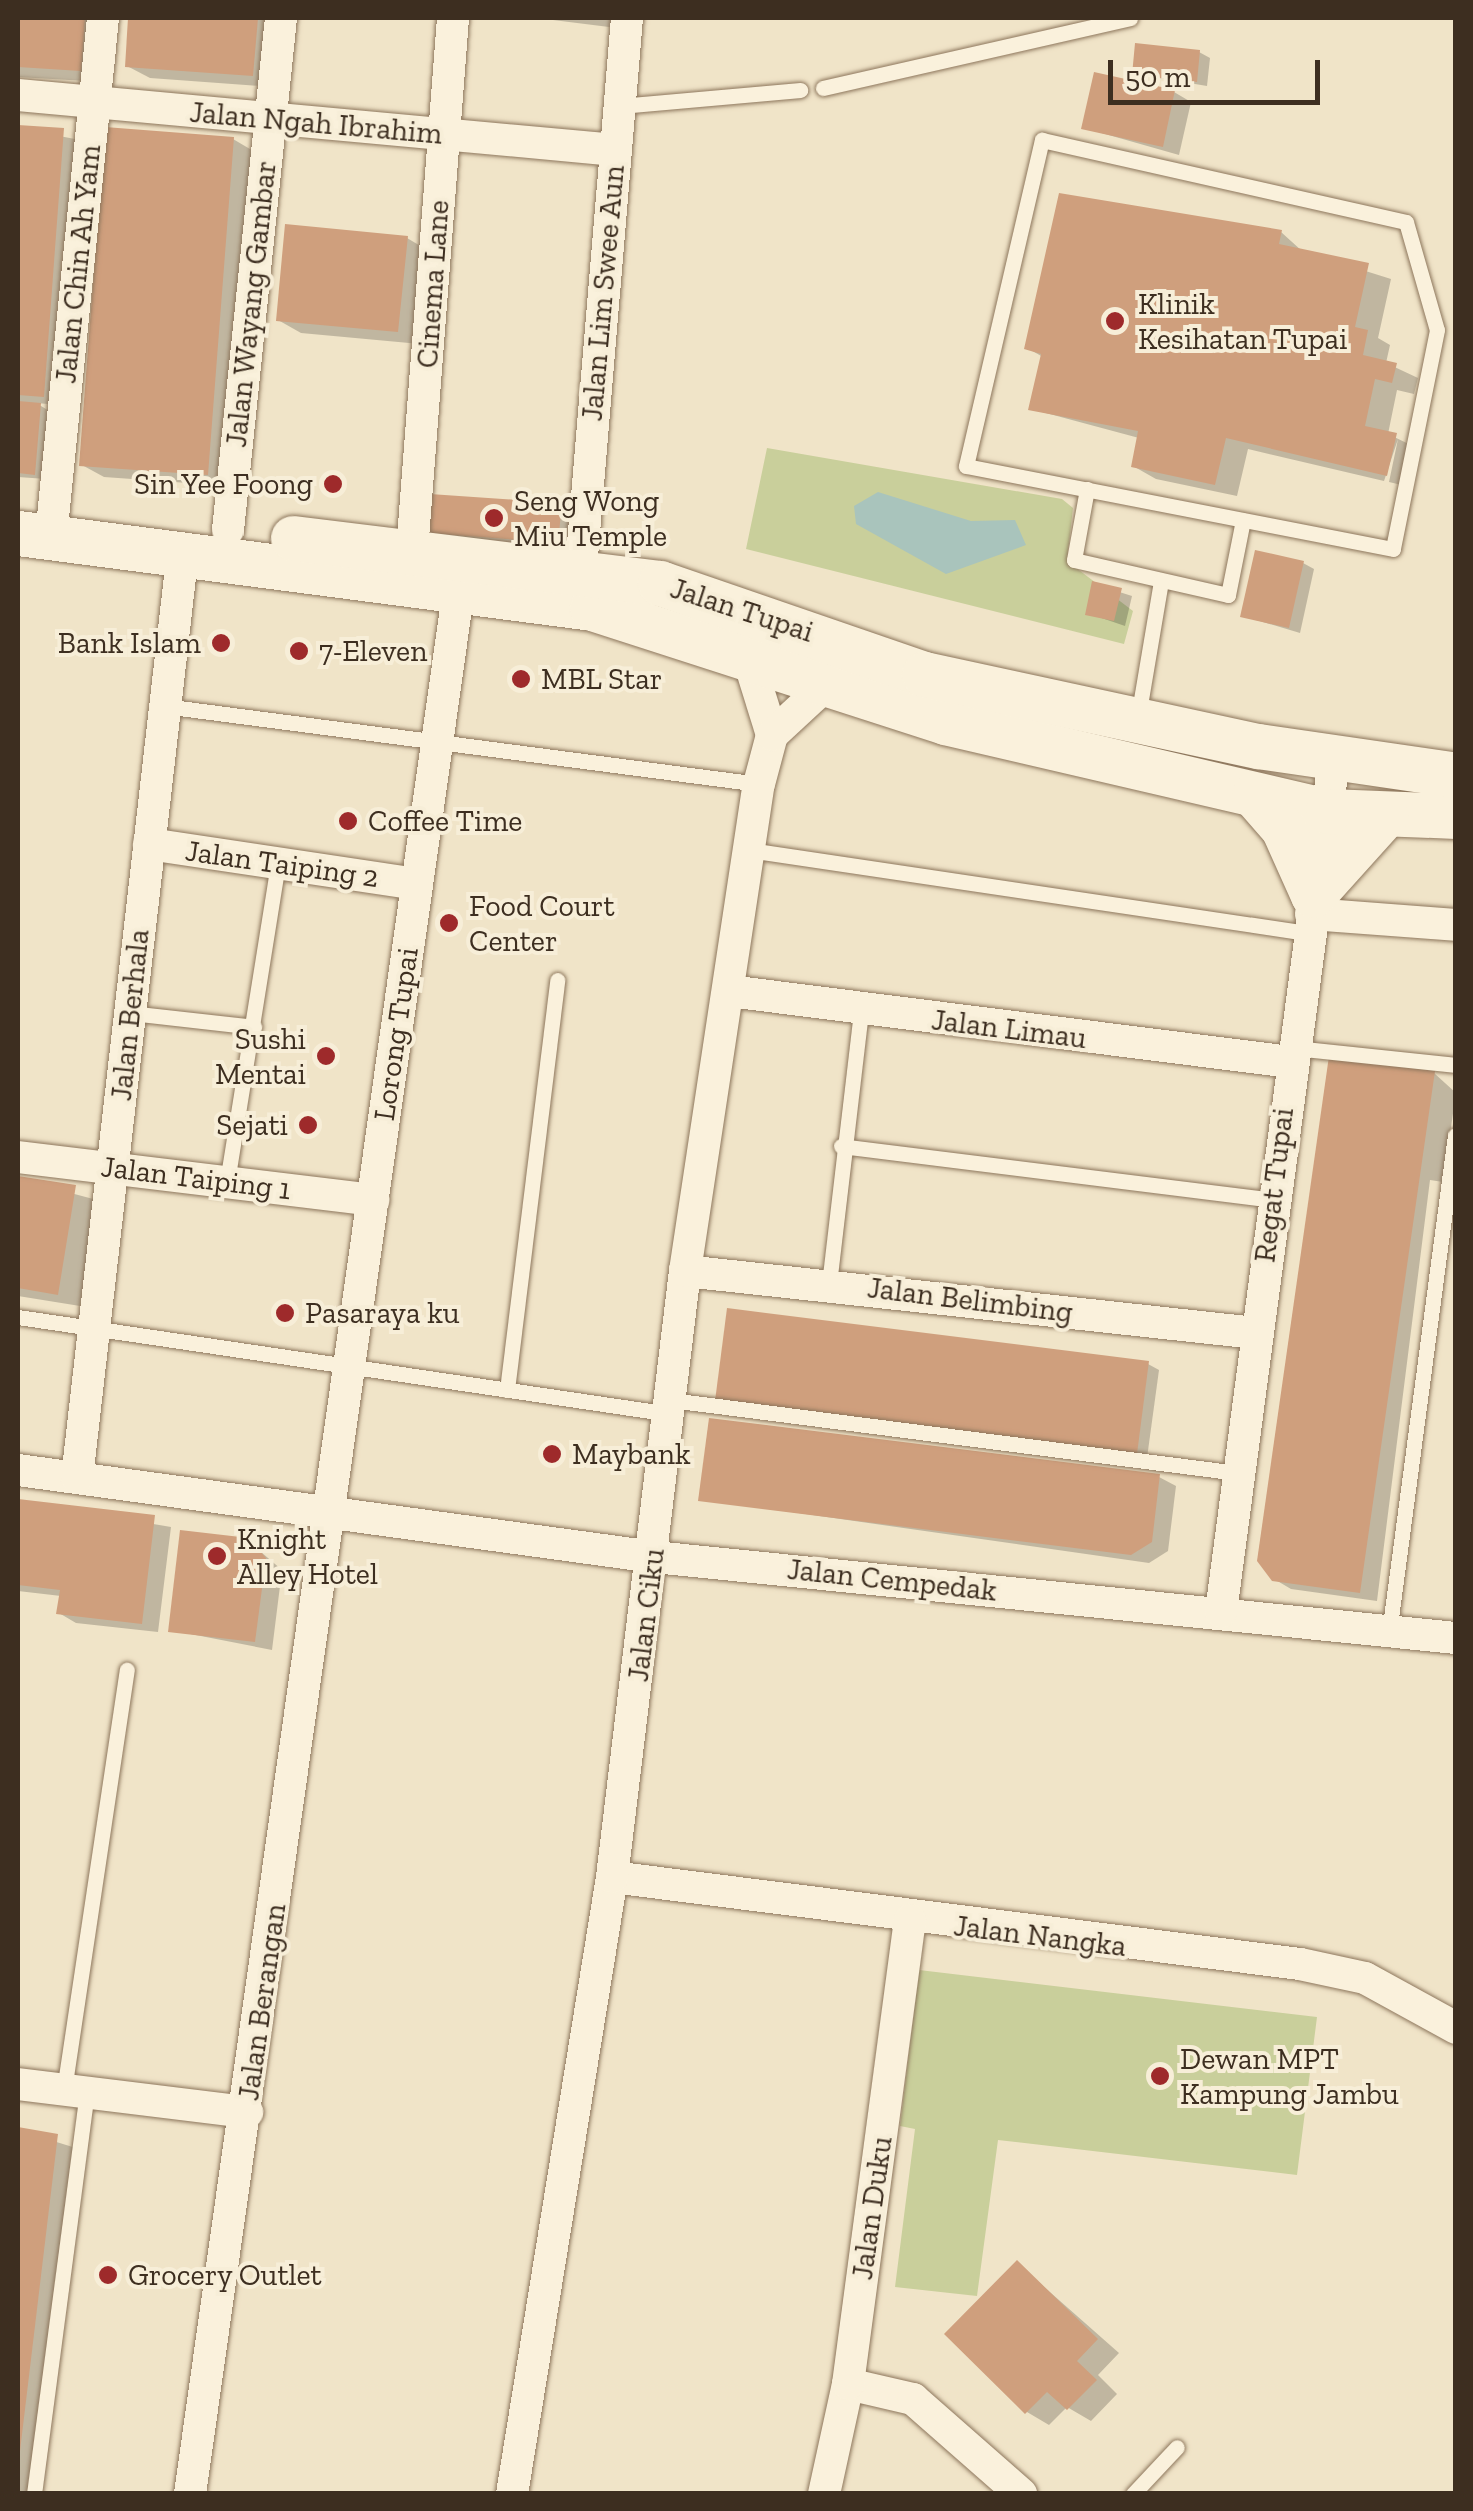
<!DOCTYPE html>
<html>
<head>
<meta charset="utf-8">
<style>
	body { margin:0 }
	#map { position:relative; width:1473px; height:2511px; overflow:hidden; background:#f0e4c8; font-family:"Zilla Slab",serif }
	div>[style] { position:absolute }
	.green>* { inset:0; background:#c9cf9b }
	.water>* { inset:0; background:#a9c4bc }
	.shadow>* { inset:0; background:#0003 }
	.building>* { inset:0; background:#cf9f7d }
	.roads { filter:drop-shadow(0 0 2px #8d765c) drop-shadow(0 0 2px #8d765c) }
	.service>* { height:15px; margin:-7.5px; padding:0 7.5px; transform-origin:7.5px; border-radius:7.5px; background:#faf1dc }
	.minor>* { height:32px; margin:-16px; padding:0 16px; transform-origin:16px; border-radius:16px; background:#faf1dc }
	.secondary>* { height:45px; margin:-22.5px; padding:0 22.5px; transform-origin:22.5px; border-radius:22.5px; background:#faf1dc }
	.dots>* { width:28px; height:28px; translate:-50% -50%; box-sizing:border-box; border:5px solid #f7eed8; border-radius:50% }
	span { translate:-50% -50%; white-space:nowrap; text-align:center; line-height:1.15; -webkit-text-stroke:8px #f7eed8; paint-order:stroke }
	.street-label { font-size:30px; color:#3d2e20 }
	.poi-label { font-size:30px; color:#3d2e20 }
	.left { translate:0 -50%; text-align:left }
	.right { translate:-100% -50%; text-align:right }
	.frame { position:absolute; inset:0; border:20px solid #3d2e20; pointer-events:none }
	.scale { position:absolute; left:1108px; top:60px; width:212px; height:45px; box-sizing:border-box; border:5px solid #3d2e20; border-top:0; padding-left:12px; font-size:30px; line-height:35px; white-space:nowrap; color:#3d2e20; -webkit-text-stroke:8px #f7eed8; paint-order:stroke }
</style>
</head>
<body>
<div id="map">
	<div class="green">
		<i style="clip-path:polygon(767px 448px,1062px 499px,1073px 508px,1067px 561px,1133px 611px,1124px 644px,746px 549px)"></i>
		<i style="clip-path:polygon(919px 1970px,1317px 2017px,1297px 2175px,998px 2140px,977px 2296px,895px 2287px,915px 2129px,900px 2126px)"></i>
	</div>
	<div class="water">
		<i style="clip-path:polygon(878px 492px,971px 521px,1015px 520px,1026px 545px,946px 574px,856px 524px,854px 506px)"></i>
	</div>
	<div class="shadow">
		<i style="clip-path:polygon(18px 18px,107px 18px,103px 82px,18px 77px)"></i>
		<i style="clip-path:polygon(131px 18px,280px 18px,275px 87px,150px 78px,127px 66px)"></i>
		<i style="clip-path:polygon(537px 18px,619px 18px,617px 28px)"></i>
		<i style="clip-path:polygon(1199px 52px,1210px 58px,1207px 86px,1135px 74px)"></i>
		<i style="clip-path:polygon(1174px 92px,1191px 102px,1179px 155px,1084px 128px)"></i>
		<i style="clip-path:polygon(18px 128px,80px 140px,60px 405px,36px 403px,51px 412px,46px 479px,18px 477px)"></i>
		<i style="clip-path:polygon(233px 139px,255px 152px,230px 486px,104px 477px,82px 465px)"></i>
		<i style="clip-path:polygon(1281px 232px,1302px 251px,1391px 279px,1378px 338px,1390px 345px,1386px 363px,1418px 378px,1414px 394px,1397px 390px,1388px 434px,1419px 449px,1410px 487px,1389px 482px,1398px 439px,1384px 481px,1248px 449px,1237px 496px,1156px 479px,1133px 466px,1139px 438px,1031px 409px,1043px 357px,1027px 348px)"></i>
		<i style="clip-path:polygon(407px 238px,429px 251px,420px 344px,301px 333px,278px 320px)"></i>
		<i style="clip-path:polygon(561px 505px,578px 515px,575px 551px,446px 541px,429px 531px)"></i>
		<i style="clip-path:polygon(1303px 563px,1314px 569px,1300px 633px,1243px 616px)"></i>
		<i style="clip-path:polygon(1094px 584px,1132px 596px,1125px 626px,1087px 613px)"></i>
		<i style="clip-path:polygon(1434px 1073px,1456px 1093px,1443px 1182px,1430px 1180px,1377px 1601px,1291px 1589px,1274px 1579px)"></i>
		<i style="clip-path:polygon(18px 1179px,97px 1200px,80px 1306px,18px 1296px)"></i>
		<i style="clip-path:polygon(1148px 1364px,1159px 1370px,1147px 1458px,728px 1406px)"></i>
		<i style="clip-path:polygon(1159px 1477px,1176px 1486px,1168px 1551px,1149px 1563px,700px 1499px)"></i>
		<i style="clip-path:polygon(18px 1501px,171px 1527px,158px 1632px,76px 1623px,59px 1613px,61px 1596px,18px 1591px)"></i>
		<i style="clip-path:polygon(248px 1541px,282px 1570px,272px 1650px,170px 1630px)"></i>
		<i style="clip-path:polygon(18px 2130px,79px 2149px,38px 2494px,18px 2494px)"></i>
		<i style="clip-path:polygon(1017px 2263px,1119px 2353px,1098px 2375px,1117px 2394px,1091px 2421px,1067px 2407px,1049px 2425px,1027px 2412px)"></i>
	</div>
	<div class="building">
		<i style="clip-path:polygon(18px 18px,85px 18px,81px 71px,18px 67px)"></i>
		<i style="clip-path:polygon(128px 18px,258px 18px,253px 76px,125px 67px)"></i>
		<i style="clip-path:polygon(1135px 43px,1200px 50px,1197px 82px,1132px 75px)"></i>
		<i style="clip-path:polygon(1094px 72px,1175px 90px,1163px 147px,1081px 129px)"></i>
		<i style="clip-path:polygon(18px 125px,64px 128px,44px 397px,18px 395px)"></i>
		<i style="clip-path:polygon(105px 127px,234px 137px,208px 475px,79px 466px)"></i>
		<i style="clip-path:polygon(1059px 193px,1282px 230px,1279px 244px,1369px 263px,1355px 327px,1368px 330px,1363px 355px,1397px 363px,1392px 383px,1375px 379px,1365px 426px,1397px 433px,1387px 476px,1226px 438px,1215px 485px,1131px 467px,1138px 431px,1028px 410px,1041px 354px,1024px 349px)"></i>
		<i style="clip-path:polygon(285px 224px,408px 236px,398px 332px,276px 321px)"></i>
		<i style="clip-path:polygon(18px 401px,41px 403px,35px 475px,18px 473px)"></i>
		<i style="clip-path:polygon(430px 494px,562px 503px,558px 543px,426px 533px)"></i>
		<i style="clip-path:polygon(1255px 550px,1304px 561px,1289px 628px,1240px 617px)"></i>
		<i style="clip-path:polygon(1092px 581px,1122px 588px,1114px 621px,1085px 615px)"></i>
		<i style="clip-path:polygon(1329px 1056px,1435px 1071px,1360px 1593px,1272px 1581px,1257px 1561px)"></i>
		<i style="clip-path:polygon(18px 1176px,76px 1185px,58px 1295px,18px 1288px)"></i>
		<i style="clip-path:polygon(727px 1308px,1149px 1361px,1137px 1454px,715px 1401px)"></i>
		<i style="clip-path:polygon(709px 1418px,1160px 1474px,1152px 1542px,1131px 1555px,698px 1501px)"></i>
		<i style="clip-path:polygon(18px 1499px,155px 1515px,142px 1624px,56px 1614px,60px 1590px,18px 1585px)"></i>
		<i style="clip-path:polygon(180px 1530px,249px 1538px,266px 1558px,255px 1642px,168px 1632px)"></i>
		<i style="clip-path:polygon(18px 2127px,58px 2134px,20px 2451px,18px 2451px)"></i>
		<i style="clip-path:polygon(1017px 2260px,1098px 2339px,1077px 2361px,1097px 2380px,1067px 2410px,1047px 2392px,1025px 2414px,944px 2334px)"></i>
	</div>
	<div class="roads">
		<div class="service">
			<i style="left:823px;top:88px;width:315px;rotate:-12.8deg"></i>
			<i style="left:620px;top:106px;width:181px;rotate:-5.1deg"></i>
			<i style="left:1042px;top:140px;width:373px;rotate:12.7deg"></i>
			<i style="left:1406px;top:222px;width:112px;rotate:74deg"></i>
			<i style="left:1437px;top:330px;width:223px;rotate:101.4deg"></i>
			<i style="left:1393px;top:549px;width:435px;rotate:-169deg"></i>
			<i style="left:966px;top:466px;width:335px;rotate:-76.9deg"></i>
			<i style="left:1087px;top:489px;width:72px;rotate:100.4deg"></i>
			<i style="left:1074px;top:560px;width:158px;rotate:12.8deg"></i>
			<i style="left:1228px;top:595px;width:76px;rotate:-78.7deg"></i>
			<i style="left:164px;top:706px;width:600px;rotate:7.47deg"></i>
			<i style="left:1138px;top:717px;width:138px;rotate:-80.4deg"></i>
			<i style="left:749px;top:850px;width:564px;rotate:8.46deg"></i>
			<i style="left:130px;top:1013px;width:125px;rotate:6.4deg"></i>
			<i style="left:1295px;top:1048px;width:162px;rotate:6deg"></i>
			<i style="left:841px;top:1146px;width:435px;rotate:7.1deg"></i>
			<i style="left:227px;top:1182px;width:323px;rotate:-80.9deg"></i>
			<i style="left:829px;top:1284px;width:274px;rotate:-83.3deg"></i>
			<i style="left:18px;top:1317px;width:659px;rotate:8.46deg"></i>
			<i style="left:507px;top:1390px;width:413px;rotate:-83deg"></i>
			<i style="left:671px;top:1400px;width:572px;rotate:7.34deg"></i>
			<i style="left:1389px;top:1633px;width:502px;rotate:-82.45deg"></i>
			<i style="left:64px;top:2090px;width:425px;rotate:-81.5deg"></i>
			<i style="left:34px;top:2494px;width:404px;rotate:-82.5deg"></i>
			<i style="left:1133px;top:2494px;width:64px;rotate:-46.9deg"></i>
		</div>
		<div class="minor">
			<i style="left:18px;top:95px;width:600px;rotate:5.26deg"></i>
			<i style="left:228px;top:530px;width:515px;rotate:-84.09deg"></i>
			<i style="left:51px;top:537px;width:522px;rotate:-84.28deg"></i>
			<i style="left:412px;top:551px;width:535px;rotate:-85.6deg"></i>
			<i style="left:581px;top:568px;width:552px;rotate:-85.22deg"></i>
			<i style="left:746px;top:651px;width:88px;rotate:72.8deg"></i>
			<i style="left:149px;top:844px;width:270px;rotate:8.5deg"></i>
			<i style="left:1311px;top:914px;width:145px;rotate:4.3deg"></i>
			<i style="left:729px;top:991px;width:565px;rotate:7.21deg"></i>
			<i style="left:18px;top:1157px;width:358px;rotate:6.9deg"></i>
			<i style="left:685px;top:1271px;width:574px;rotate:6.2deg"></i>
			<i style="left:18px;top:1470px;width:642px;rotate:7.79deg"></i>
			<i style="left:654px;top:1557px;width:806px;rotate:5.77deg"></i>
			<i style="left:77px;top:1478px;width:933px;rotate:-83.48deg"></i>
			<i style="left:1221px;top:1612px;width:859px;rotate:-82.45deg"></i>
			<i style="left:612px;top:1877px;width:693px;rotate:7.21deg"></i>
			<i style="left:1300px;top:1964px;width:66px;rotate:12.2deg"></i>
			<i style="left:1365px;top:1978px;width:104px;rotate:28.8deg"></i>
			<i style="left:18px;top:2084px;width:231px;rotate:7deg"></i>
			<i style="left:848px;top:2384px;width:67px;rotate:13deg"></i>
			<i style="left:913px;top:2399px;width:144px;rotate:41.3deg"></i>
			<i style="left:190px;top:2494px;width:1941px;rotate:-81.97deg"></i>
			<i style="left:512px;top:2494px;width:625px;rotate:-80.79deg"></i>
			<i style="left:612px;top:1877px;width:610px;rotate:-83.13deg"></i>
			<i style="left:685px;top:1271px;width:493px;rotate:-81.4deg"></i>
			<i style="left:759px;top:784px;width:51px;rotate:-75.1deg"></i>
			<i style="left:772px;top:735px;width:74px;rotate:-42.8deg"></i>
			<i style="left:824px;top:2494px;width:113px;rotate:-77.7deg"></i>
			<i style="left:848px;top:2384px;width:468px;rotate:-82.4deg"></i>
		</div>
		<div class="secondary">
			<i style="left:18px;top:533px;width:579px;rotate:7.44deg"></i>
			<i style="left:592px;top:608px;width:371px;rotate:17.9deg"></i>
			<i style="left:945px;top:722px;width:393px;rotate:13.1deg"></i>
			<i style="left:1328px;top:811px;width:128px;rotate:2.2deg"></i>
			<i style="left:293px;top:538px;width:370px;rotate:7deg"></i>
			<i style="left:660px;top:583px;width:279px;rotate:19deg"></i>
			<i style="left:924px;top:674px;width:342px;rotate:12.2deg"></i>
			<i style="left:1258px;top:746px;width:200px;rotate:8.3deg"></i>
			<i style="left:1254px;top:795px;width:44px;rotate:48.7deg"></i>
			<i style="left:1283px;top:828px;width:73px;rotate:65.9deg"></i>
			<i style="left:1313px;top:895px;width:108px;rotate:-48deg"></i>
		</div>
	</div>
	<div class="dots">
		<i style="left:1115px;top:321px;background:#9e2a2b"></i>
		<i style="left:333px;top:484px;background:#9e2a2b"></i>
		<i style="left:494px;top:518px;background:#9e2a2b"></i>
		<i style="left:221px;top:643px;background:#9e2a2b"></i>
		<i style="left:299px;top:651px;background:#9e2a2b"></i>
		<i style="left:521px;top:679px;background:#9e2a2b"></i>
		<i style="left:348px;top:821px;background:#9e2a2b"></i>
		<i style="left:449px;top:923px;background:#9e2a2b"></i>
		<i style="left:326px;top:1056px;background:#9e2a2b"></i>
		<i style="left:308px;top:1125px;background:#9e2a2b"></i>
		<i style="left:285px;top:1313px;background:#9e2a2b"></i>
		<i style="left:552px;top:1454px;background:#9e2a2b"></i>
		<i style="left:217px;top:1556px;background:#9e2a2b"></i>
		<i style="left:1160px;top:2076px;background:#9e2a2b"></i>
		<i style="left:108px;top:2275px;background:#9e2a2b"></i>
	</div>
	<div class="street-label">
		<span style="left:316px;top:123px;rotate:5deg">Jalan Ngah Ibrahim</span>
		<span style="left:78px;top:264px;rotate:-84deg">Jalan Chin Ah Yam</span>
		<span style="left:433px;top:284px;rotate:-86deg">Cinema Lane</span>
		<span style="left:603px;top:293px;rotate:-85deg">Jalan Lim Swee Aun</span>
		<span style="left:251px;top:304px;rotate:-84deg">Jalan Wayang Gambar</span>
		<span style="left:742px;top:610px;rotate:18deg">Jalan Tupai</span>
		<span style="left:282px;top:864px;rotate:8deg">Jalan Taiping 2</span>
		<span style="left:130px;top:1015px;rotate:-84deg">Jalan Berhala</span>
		<span style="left:1009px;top:1029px;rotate:7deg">Jalan Limau</span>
		<span style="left:396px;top:1034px;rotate:-82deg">Lorong Tupai</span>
		<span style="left:196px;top:1178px;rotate:7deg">Jalan Taiping 1</span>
		<span style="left:1274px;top:1185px;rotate:-83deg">Regat Tupai</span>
		<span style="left:970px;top:1300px;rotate:7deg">Jalan Belimbing</span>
		<span style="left:892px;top:1580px;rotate:6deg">Jalan Cempedak</span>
		<span style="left:646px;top:1615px;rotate:-83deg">Jalan Ciku</span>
		<span style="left:1040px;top:1936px;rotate:7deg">Jalan Nangka</span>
		<span style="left:262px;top:2002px;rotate:-82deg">Jalan Berangan</span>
		<span style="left:872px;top:2208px;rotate:-82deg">Jalan Duku</span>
	</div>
	<div class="poi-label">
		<span class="left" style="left:1138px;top:321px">Klinik<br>Kesihatan Tupai</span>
		<span class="right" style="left:313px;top:484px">Sin Yee Foong</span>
		<span class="left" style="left:514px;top:518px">Seng Wong<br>Miu Temple</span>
		<span class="right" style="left:201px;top:643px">Bank Islam</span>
		<span class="left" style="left:319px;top:651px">7-Eleven</span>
		<span class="left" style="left:541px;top:679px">MBL Star</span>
		<span class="left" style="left:368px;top:821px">Coffee Time</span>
		<span class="left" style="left:469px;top:923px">Food Court<br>Center</span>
		<span class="right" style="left:306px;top:1056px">Sushi<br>Mentai</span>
		<span class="right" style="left:288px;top:1125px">Sejati</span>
		<span class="left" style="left:305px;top:1313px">Pasaraya ku</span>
		<span class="left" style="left:572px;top:1454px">Maybank</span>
		<span class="left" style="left:237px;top:1556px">Knight<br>Alley Hotel</span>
		<span class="left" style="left:1180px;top:2076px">Dewan MPT<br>Kampung Jambu</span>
		<span class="left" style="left:128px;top:2275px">Grocery Outlet</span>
	</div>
	<div class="frame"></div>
	<div class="scale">50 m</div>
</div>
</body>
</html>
